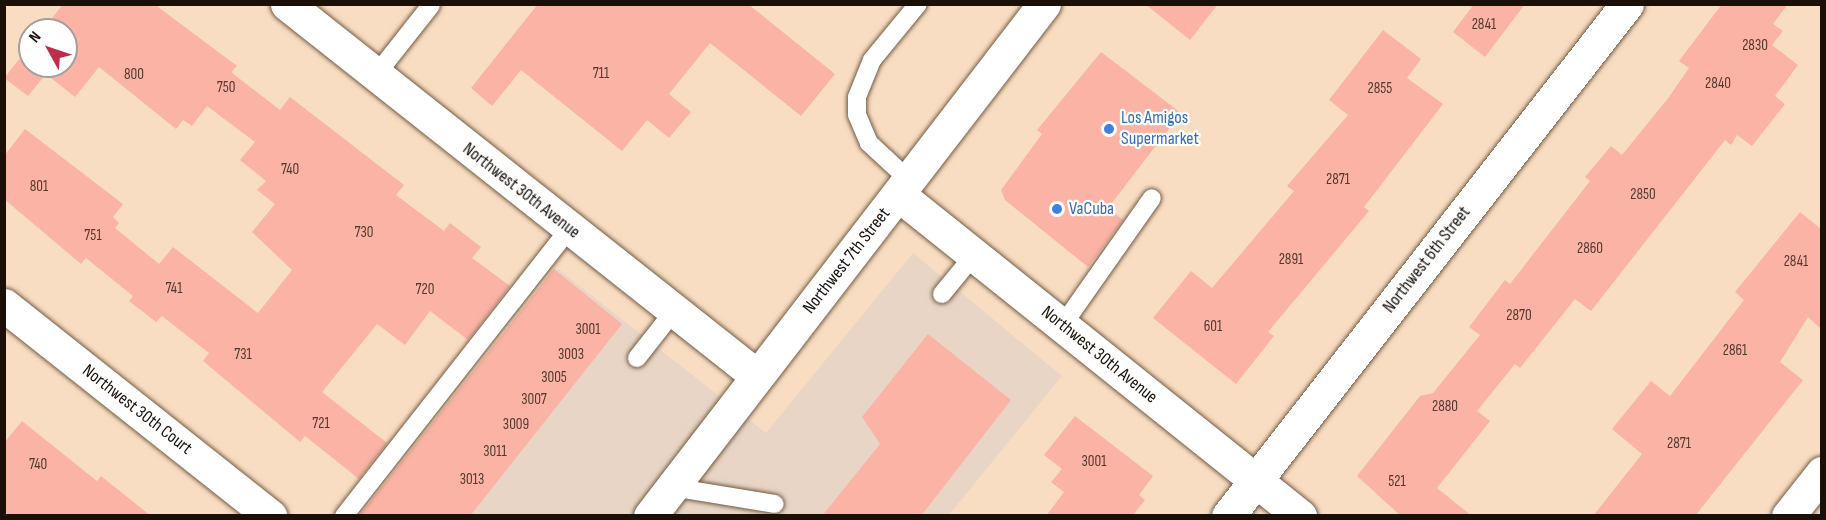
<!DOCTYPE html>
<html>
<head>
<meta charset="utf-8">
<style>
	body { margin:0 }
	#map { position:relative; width:1826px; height:520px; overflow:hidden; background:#f9ddc2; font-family:"Sofia Sans Condensed",sans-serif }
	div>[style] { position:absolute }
	.commercial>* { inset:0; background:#e8d5c5 }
	.building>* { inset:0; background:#fbb3a5 }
	.roads { filter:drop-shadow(0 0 2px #735b43) drop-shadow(0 0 2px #735b43) }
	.lane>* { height:18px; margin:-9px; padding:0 9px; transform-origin:9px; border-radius:9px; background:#fff }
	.street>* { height:33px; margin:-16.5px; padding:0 16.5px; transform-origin:16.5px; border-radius:16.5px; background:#fff }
	.secondary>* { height:33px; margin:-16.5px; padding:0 16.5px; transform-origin:16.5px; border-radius:16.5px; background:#fff }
	.dots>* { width:16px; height:16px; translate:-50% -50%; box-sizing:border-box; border:3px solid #fff; border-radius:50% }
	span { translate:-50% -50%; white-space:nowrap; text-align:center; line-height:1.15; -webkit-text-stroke:4.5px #fff; paint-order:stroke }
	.number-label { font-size:15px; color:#52392e }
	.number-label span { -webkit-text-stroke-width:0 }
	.shop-label { font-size:18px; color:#366cbe }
	.left { translate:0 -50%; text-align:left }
	.street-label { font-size:18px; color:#1a1007 }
	.frame { position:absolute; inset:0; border:6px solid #1a1007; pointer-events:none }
	.north { position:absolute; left:18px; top:18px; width:60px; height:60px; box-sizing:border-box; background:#fff; border:2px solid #a39f9c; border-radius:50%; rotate:310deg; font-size:16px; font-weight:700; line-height:24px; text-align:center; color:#1a1007 }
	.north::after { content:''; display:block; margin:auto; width:21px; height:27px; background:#be2e4b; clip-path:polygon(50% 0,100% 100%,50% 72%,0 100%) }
</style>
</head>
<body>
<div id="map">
	<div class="commercial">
		<i style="clip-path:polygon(913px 253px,1062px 376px,949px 515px,363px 516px,558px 269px,766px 433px)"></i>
	</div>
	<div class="building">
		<i style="clip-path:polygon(63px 4px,154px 4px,237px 66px,231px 72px,280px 110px,290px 97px,404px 185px,396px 195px,444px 231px,450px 223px,481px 247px,472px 258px,510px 286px,468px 340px,430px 311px,405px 345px,377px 324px,322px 392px,387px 443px,359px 479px,305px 436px,300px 442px,203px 361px,209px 353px,162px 316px,156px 322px,129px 301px,133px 296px,86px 258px,81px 264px,4px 199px,4px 156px,25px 129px,123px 204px,113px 217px,119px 223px,115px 228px,159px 264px,173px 247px,258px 313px,292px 270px,252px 232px,275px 204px,257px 190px,266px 181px,240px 160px,255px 142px,207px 106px,192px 126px,183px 120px,176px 129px,99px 67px,75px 97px,46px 74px,28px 96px,4px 78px,30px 46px,30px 66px,66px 66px,66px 30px,43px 30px)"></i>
		<i style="clip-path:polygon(538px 4px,748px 4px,835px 74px,801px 116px,710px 43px,669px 94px,691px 112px,669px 138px,647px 120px,622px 151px,521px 70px,492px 106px,471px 88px)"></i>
		<i style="clip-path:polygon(1145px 4px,1218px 4px,1190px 40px)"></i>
		<i style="clip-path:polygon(1474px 4px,1525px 4px,1485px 57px,1453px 32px)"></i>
		<i style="clip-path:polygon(1722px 4px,1788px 4px,1773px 24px,1783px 31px,1772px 45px,1798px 65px,1775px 96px,1785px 104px,1752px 146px,1737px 135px,1731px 145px,1725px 140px,1591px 311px,1575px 299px,1520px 368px,1515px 364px,1477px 411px,1490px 421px,1437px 488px,1472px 516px,1401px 516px,1357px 476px,1420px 396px,1433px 393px,1480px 335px,1469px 327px,1505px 280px,1510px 284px,1590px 181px,1585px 177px,1611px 146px,1622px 155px,1669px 97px,1689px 68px,1679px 61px)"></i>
		<i style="clip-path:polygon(1383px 30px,1421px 59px,1407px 78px,1443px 104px,1364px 207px,1369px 211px,1268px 332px,1274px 336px,1236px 384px,1153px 318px,1191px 271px,1212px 288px,1294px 191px,1287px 186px,1348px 115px,1329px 100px)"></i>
		<i style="clip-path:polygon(1101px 52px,1181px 113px,1108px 208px,1123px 220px,1088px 267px,1005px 200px,1001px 190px,1042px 134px,1037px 130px)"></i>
		<i style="clip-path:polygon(1800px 212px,1821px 229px,1821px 329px,1808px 317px,1780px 362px,1803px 380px,1695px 516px,1593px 516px,1642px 454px,1612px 429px,1651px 381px,1670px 396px,1744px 300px,1735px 292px)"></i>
		<i style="clip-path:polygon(554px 269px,622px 324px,470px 516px,359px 516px)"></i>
		<i style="clip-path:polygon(928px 334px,1011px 400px,921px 516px,822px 516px,880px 444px,862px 417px)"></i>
		<i style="clip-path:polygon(1075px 416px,1153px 476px,1139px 495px,1145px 500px,1132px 516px,1046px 516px,1064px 492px,1051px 482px,1062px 469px,1044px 455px)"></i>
		<i style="clip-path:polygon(22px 421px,97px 481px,101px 476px,151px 516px,4px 516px,4px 443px)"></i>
	</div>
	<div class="roads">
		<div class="lane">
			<i style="left:375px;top:76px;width:90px;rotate:-51.7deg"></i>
			<i style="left:910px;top:181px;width:56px;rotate:-137.2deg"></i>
			<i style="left:869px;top:143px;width:30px;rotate:-113deg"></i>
			<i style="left:857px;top:115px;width:18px;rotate:-90deg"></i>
			<i style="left:857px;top:97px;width:40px;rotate:-68deg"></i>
			<i style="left:872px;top:60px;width:72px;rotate:-50.6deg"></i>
			<i style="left:942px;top:294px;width:50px;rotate:-50.6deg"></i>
			<i style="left:1062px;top:326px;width:156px;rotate:-54.9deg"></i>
			<i style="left:637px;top:358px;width:60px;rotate:-51.8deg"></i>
			<i style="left:672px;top:487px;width:104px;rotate:9.4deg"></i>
			<i style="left:344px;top:516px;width:365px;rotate:-51.9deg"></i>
		</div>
		<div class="street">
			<i style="left:287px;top:4px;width:599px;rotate:38.36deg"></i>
			<i style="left:899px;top:195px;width:514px;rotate:38.68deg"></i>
			<i style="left:4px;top:305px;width:340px;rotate:38.4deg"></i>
			<i style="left:1228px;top:516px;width:649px;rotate:-52.07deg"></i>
			<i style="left:1788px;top:516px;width:55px;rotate:-51.7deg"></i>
		</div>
		<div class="secondary">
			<i style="left:650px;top:516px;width:646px;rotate:-52.42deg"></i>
		</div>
	</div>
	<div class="dots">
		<i style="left:1109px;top:129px;background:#3f7fe0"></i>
		<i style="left:1057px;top:209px;background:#3f7fe0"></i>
	</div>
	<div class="number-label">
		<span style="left:1484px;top:25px">2841</span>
		<span style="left:1755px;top:46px">2830</span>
		<span style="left:601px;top:74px">711</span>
		<span style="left:134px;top:75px">800</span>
		<span style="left:1718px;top:84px">2840</span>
		<span style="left:226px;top:88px">750</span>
		<span style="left:1380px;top:89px">2855</span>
		<span style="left:290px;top:170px">740</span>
		<span style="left:1338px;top:180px">2871</span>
		<span style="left:39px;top:187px">801</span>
		<span style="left:1643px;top:195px">2850</span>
		<span style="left:364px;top:233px">730</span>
		<span style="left:93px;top:236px">751</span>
		<span style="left:1590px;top:249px">2860</span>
		<span style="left:1291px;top:260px">2891</span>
		<span style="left:1796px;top:262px">2841</span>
		<span style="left:174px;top:289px">741</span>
		<span style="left:425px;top:290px">720</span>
		<span style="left:1519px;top:316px">2870</span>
		<span style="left:1213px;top:327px">601</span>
		<span style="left:588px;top:330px">3001</span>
		<span style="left:1735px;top:351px">2861</span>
		<span style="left:243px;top:355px">731</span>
		<span style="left:571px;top:355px">3003</span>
		<span style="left:554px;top:378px">3005</span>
		<span style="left:534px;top:400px">3007</span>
		<span style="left:1445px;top:407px">2880</span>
		<span style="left:321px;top:424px">721</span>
		<span style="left:516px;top:425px">3009</span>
		<span style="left:1679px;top:444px">2871</span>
		<span style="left:495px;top:452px">3011</span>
		<span style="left:1094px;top:462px">3001</span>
		<span style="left:38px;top:465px">740</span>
		<span style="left:472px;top:480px">3013</span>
		<span style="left:1397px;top:482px">521</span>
	</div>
	<div class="shop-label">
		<span class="left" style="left:1121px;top:129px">Los Amigos<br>Supermarket</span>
		<span class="left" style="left:1069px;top:209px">VaCuba</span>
	</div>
	<div class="street-label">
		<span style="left:521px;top:191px;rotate:38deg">Northwest 30th Avenue</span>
		<span style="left:1427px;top:260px;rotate:-52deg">Northwest 6th Street</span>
		<span style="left:847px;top:261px;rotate:-52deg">Northwest 7th Street</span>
		<span style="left:1099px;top:355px;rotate:39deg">Northwest 30th Avenue</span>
		<span style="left:137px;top:410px;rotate:38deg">Northwest 30th Court</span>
	</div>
	<div class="frame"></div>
	<div class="north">N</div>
</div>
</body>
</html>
